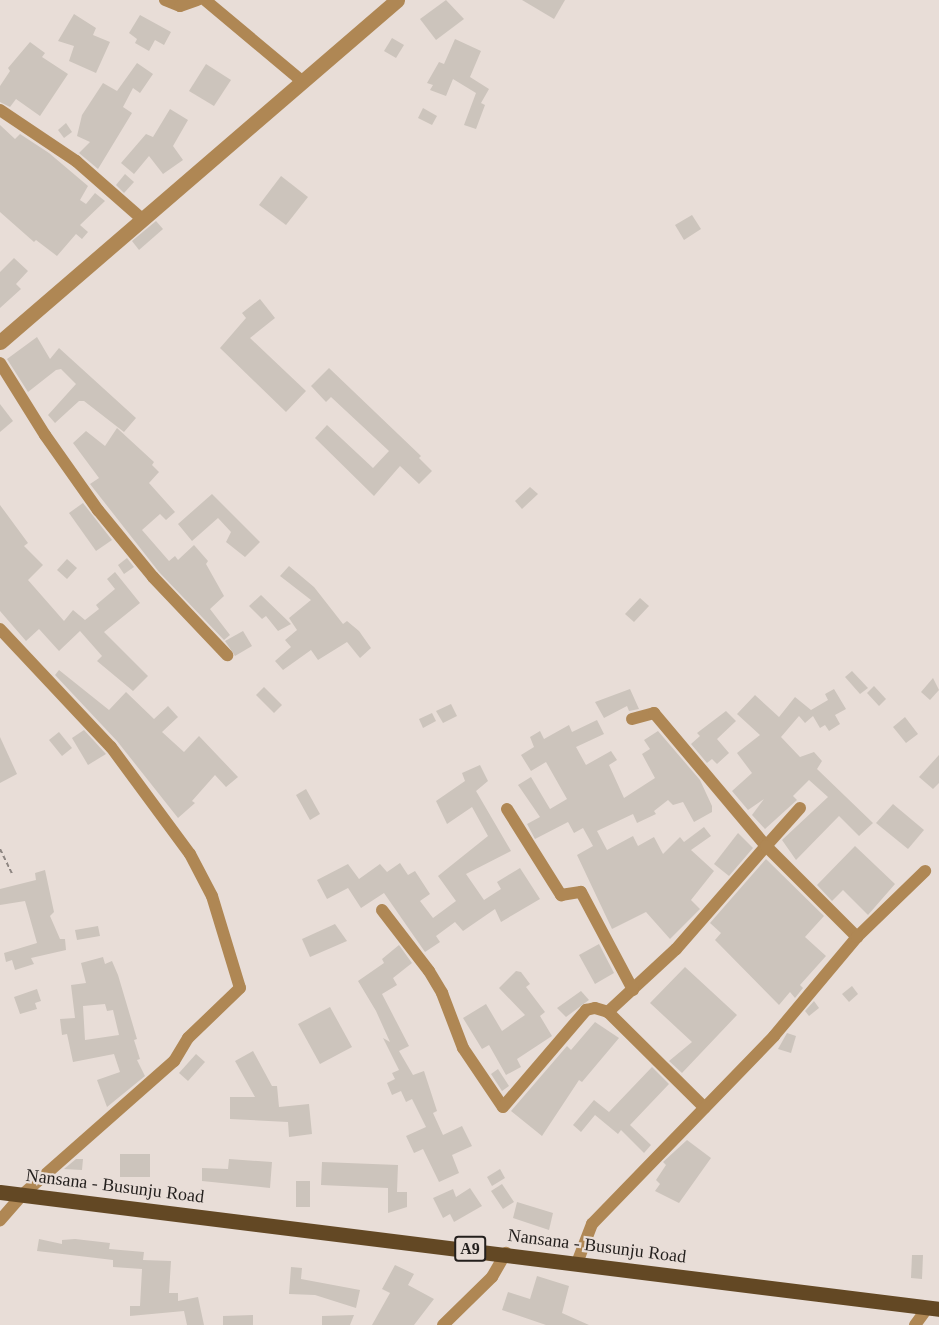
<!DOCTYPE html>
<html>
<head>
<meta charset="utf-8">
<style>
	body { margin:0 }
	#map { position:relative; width:939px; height:1325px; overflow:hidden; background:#e8ddd7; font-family:Georgia,serif }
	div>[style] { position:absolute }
	.building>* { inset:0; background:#ccc4bc }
	.path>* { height:2px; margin-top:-1px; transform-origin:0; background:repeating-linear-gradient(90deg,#8e8682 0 4.5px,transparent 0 7.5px) }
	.minor>* { height:12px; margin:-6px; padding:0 6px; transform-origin:6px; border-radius:6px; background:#af8754 }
	.tertiary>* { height:15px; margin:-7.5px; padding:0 7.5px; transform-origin:7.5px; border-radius:7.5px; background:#af8754 }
	.primary>* { height:15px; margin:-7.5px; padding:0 7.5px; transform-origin:7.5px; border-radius:7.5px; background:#634824 }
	span { translate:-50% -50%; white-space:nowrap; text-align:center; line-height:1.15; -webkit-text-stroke:4.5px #e8ddd7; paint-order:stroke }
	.shield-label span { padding:2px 4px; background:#e8ddd7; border:2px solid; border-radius:4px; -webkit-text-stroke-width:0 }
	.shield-label { font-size:16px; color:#231f1d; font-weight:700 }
	.street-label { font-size:18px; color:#231f1d }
</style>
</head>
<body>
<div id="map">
	<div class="building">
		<i style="clip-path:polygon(446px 0,464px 19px,436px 40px,420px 19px)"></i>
		<i style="clip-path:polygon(522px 0,565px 0,554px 19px)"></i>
		<i style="clip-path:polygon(74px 14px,96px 28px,93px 35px,110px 42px,96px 73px,69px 61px,74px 46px,58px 41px)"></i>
		<i style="clip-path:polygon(140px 15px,171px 32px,164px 45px,155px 40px,149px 51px,135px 43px,137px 39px,129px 33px)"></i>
		<i style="clip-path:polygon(392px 38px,404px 45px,396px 58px,384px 51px)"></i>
		<i style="clip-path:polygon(455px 39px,481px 51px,470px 77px,489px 89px,481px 103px,485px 105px,476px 129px,464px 125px,476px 93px,453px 79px,446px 96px,430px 90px,433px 85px,427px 83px,439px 62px,444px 64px)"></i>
		<i style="clip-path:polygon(30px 42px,45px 53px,42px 57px,68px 74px,40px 116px,16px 99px,10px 107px,0 102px,0 86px,10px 71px,8px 68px)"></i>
		<i style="clip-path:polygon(137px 63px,153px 74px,140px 93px,133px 88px,123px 107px,132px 113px,98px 169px,79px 153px,90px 142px,77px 136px,82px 115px,103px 83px,117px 91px)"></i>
		<i style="clip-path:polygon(206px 64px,231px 80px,214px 106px,189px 91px)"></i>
		<i style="clip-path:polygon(423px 108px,437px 116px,432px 125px,418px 118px)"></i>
		<i style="clip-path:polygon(170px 109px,188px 120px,173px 146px,183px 160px,163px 174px,149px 156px,134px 174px,121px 163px,146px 134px,153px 137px)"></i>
		<i style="clip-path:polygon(66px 123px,72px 132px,64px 138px,58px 130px)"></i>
		<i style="clip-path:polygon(0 125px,15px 139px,20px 134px,49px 153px,88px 186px,80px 200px,86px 204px,95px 193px,105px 201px,80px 225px,88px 232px,82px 239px,76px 234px,57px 256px,36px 240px,34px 242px,0 212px)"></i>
		<i style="clip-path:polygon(125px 174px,134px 182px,124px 193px,116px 185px)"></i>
		<i style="clip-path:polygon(281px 176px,308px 197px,286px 225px,259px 205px)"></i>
		<i style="clip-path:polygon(692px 215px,701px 229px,684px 240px,675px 225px)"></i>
		<i style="clip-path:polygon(156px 221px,163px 229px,139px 250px,132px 241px)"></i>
		<i style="clip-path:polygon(14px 258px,28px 271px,16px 284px,21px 289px,0 308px,0 272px)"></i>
		<i style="clip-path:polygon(260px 299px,275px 318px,250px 338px,306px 391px,286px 412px,220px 348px,246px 318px,242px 313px)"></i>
		<i style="clip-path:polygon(37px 337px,50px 359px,59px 348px,136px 418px,124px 432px,84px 401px,79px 401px,55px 423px,48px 415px,76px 384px,61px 369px,56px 370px,28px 392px,7px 359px)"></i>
		<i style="clip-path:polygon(329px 368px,421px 456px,419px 458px,432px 471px,419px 484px,400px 466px,374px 496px,315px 438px,327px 425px,373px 468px,389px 451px,331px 397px,326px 402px,311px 386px)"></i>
		<i style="clip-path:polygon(0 404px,13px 421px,0 432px)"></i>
		<i style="clip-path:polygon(117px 428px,154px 462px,152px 465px,159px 472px,149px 483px,175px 512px,166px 520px,160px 514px,142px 530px,169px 561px,175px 556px,178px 560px,194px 545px,208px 561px,206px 564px,224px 596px,210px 609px,230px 635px,224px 640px,159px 572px,90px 484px,99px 478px,73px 443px,86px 431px,105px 446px)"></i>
		<i style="clip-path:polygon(530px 487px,538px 494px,522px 509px,515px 501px)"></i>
		<i style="clip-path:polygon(212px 494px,260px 542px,245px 557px,226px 542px,231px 532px,218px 518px,192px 541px,178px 524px)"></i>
		<i style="clip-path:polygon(83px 503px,112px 540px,96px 551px,69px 513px)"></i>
		<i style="clip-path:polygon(0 505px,28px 543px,24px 546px,43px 565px,28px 580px,64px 621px,73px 610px,85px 620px,99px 609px,96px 605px,115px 589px,107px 579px,115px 572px,140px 603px,104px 632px,148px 676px,133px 691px,97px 661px,102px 656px,80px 631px,59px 651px,39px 629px,26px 641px,0 611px)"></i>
		<i style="clip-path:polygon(127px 558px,134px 567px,124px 574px,118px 565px)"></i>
		<i style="clip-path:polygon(67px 559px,77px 568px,67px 579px,57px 570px)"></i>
		<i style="clip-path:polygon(289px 566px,314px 587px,343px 624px,347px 621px,359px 631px,371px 648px,360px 658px,347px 642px,318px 660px,311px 650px,283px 670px,275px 661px,291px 647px,285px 640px,297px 630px,289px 618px,311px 600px,280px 576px)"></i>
		<i style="clip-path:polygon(261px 595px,291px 624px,278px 631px,266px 616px,262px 619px,249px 606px)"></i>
		<i style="clip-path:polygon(640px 598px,649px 606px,634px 622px,625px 614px)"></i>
		<i style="clip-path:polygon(243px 631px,252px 646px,235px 656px,225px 641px)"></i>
		<i style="clip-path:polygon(59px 670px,109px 710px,126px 692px,154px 719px,168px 706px,178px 717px,162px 732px,184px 752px,199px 736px,238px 777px,226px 787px,215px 775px,192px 801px,195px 803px,178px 818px,117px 741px,55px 675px)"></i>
		<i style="clip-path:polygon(852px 671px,868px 688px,860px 694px,845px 677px)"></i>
		<i style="clip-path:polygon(933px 678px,939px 690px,930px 700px,921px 692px)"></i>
		<i style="clip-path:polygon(874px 686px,886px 699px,879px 706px,867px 693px)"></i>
		<i style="clip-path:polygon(264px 687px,282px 705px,274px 713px,256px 695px)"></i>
		<i style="clip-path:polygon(630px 689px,639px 709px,629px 711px,627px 706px,604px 718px,595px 702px)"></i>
		<i style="clip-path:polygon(834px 689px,846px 709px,835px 715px,840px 724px,829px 731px,825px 725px,820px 728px,813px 716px,805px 723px,799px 716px,781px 737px,800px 757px,814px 752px,822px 761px,817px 769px,873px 823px,859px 836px,839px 816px,796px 860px,782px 840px,828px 797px,809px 780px,793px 796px,797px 800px,765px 829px,752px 815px,764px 799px,748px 810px,732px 791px,752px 773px,737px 753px,760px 735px,737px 714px,755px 695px,779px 717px,795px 697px,811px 710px,828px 700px,825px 694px)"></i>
		<i style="clip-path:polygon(451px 704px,457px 716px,443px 723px,436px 711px)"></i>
		<i style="clip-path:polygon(726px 711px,736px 721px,717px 739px,729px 753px,717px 764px,712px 759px,707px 763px,691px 744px,700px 736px,697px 733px)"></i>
		<i style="clip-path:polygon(432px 713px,436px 721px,423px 728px,419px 719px)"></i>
		<i style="clip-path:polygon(905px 717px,918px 734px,906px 743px,893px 727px)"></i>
		<i style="clip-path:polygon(597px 720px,604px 734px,576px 747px,586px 765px,611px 751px,617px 760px,609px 765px,624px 798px,655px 778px,642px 754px,650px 749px,644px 740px,658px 731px,700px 780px,712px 806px,712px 812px,694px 822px,683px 802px,673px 805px,668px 800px,654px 811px,656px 814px,637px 823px,633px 814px,597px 831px,607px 850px,633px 836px,638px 846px,654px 837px,663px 854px,680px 837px,684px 842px,704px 827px,711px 836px,691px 850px,714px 871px,691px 900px,700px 909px,670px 939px,646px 912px,612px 929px,577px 855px,593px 846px,583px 828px,574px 833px,568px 822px,535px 839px,527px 824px,540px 817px,518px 785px,531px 777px,550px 809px,567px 799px,546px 762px,531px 771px,521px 755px,534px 747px,530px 737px,540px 731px,544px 739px,569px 725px,572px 732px)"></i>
		<i style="clip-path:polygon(84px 730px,106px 754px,88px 765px,72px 738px)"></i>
		<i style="clip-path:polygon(59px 732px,72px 748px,62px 756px,49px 740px)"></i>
		<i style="clip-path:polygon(0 737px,17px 774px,0 783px)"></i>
		<i style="clip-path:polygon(939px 755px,939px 783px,933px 789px,919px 777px)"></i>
		<i style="clip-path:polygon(480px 765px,488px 781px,476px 791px,511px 851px,466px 874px,484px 900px,501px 889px,497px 882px,520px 868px,540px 899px,501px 922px,495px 909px,463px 931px,455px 922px,436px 936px,440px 942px,425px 952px,384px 893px,361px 908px,348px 888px,327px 899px,317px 880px,348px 864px,359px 879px,380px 864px,387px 872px,400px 863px,408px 875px,415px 871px,430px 894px,420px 901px,433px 918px,456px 901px,438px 876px,488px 836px,472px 807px,447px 824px,436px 801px,465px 781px,462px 773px)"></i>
		<i style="clip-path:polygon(306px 789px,320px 814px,310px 820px,296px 795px)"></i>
		<i style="clip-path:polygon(893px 804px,924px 830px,908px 849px,876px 823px)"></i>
		<i style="clip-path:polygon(738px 833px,753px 848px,729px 876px,714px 864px)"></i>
		<i style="clip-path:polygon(855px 846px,895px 884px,868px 915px,843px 890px,832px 901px,817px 885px)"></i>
		<i style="clip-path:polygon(766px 859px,824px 916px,805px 937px,826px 956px,800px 985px,803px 988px,795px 998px,790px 992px,779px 1005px,715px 940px,721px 933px,710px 923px)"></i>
		<i style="clip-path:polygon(45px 870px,54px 912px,50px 916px,60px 939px,65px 939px,66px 950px,31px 958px,34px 964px,15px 970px,12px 960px,6px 962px,4px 953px,37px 943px,25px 901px,0 905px,0 889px,36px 880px,35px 873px)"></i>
		<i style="clip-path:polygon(335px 924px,347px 941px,310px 957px,302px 939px)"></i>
		<i style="clip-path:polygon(98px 926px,100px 936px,77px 940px,75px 930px)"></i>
		<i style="clip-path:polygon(599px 944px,614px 973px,595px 984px,579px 955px)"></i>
		<i style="clip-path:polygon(399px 945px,412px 963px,393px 978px,397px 985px,382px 994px,409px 1046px,399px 1051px,413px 1075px,424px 1071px,437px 1111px,433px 1113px,443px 1135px,462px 1126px,472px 1146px,452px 1155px,459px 1173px,439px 1182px,423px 1149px,414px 1153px,406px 1136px,426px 1127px,412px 1099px,406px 1102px,401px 1091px,392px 1095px,387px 1083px,395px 1079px,392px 1073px,399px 1070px,383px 1038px,390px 1042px,376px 1011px,358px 981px,384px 963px,382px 959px)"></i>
		<i style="clip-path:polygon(evenodd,103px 957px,105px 964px,112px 961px,118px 975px,137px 1039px,134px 1040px,140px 1059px,137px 1060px,145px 1076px,107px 1107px,97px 1080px,120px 1072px,114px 1054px,73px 1062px,67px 1034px,62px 1035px,60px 1019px,75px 1018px,71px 985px,86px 983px,81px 963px,103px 957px,105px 1004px,107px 1011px,113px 1010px,119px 1035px,85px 1040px,83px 1006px,105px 1004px)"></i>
		<i style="clip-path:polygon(685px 967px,737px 1015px,682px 1073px,669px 1061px,692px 1042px,650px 1003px)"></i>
		<i style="clip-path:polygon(516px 971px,521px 972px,530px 984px,526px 987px,545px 1012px,540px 1016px,552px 1036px,517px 1059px,521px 1067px,506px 1075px,489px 1045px,482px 1049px,463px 1018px,486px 1004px,502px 1031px,525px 1015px,499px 988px)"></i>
		<i style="clip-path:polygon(852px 986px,858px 994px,849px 1002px,842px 994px)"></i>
		<i style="clip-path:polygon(37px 989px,41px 1001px,35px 1003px,37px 1009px,20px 1014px,14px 997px)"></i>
		<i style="clip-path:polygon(581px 991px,589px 1000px,566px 1017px,557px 1008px)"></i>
		<i style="clip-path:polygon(814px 1001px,819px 1008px,809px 1016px,805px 1011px)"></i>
		<i style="clip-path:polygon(330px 1007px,352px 1047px,320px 1064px,298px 1024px)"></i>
		<i style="clip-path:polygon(595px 1022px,619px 1038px,582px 1082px,579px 1080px,542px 1136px,511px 1111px,567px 1046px,571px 1050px)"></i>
		<i style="clip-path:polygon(787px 1033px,796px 1036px,791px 1053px,778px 1049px)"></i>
		<i style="clip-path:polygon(253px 1051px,272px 1086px,277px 1086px,279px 1107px,309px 1104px,312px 1134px,289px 1137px,288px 1122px,230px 1119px,230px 1097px,255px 1097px,235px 1061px)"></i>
		<i style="clip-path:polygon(196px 1054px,205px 1062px,188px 1081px,179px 1073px)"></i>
		<i style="clip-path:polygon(652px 1067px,669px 1084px,630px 1125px,651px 1145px,644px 1153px,621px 1130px,618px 1134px,595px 1115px,581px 1132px,573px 1125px,594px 1100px,609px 1112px)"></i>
		<i style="clip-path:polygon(498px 1069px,509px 1086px,502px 1091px,491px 1074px)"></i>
		<i style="clip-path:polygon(687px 1140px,711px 1158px,679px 1203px,655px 1191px,660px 1184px,656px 1180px,666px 1165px,663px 1162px)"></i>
		<i style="clip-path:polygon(120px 1154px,150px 1154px,150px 1177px,120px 1177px)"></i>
		<i style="clip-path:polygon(76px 1159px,83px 1159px,82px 1170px,64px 1169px)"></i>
		<i style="clip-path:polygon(229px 1159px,272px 1162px,270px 1188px,202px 1181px,202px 1168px,228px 1169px)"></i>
		<i style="clip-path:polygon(322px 1162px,398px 1165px,397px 1192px,407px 1192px,407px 1207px,388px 1213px,388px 1188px,321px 1185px)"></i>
		<i style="clip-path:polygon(500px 1169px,505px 1178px,492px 1186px,487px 1177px)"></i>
		<i style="clip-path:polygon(296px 1181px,310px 1181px,310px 1207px,296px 1207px)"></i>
		<i style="clip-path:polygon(502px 1184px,514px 1202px,503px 1209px,491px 1191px)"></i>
		<i style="clip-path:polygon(470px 1188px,482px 1206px,454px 1222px,450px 1214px,443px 1218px,433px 1198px,453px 1189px,456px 1197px)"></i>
		<i style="clip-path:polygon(517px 1202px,553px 1213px,549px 1230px,513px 1218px)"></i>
		<i style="clip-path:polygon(39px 1239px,62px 1244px,62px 1240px,75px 1239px,110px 1243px,109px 1249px,144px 1252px,143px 1260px,171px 1261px,169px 1293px,178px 1293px,178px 1301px,198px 1297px,204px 1325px,187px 1325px,184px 1311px,130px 1316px,130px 1306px,140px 1306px,142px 1269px,113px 1267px,113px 1260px,37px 1251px)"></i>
		<i style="clip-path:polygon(912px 1255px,923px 1255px,922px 1279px,911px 1278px)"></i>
		<i style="clip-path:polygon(395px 1265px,414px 1274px,408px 1285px,434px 1299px,414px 1325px,372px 1325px,390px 1293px,382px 1289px)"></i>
		<i style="clip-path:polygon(291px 1267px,302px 1268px,301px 1279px,360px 1290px,356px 1308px,315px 1295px,289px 1294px)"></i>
		<i style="clip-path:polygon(537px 1276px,569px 1286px,562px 1313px,589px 1325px,546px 1325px,502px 1310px,508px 1292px,530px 1299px)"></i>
		<i style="clip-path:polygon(253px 1315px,253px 1325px,223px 1325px,223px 1316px)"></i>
		<i style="clip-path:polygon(354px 1315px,350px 1325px,322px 1325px,322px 1316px)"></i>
	</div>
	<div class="path">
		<i style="left:0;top:849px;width:28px;rotate:64deg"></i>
	</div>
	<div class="minor">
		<i style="left:165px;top:0;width:16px;rotate:22deg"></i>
		<i style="left:180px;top:6px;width:18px;rotate:-19deg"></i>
		<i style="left:205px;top:0;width:126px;rotate:39.9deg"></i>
		<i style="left:0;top:110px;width:92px;rotate:33.9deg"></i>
		<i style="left:76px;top:161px;width:88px;rotate:41.3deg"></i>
		<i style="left:0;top:363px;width:85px;rotate:58deg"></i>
		<i style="left:45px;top:435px;width:92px;rotate:54.8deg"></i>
		<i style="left:98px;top:510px;width:87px;rotate:50.6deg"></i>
		<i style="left:153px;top:577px;width:108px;rotate:46.5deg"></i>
		<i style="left:0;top:629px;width:162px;rotate:46.8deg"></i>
		<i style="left:111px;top:747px;width:133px;rotate:53.6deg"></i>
		<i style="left:190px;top:854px;width:47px;rotate:62.4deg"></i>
		<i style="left:212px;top:896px;width:96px;rotate:73.1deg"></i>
		<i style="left:240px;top:988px;width:72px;rotate:136.1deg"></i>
		<i style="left:188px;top:1038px;width:27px;rotate:121deg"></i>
		<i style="left:174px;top:1061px;width:201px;rotate:138.6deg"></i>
		<i style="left:23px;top:1194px;width:35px;rotate:131deg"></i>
		<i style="left:632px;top:719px;width:23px;rotate:-15deg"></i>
		<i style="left:654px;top:713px;width:174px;rotate:49.9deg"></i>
		<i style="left:766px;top:846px;width:137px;rotate:131.1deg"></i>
		<i style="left:676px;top:949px;width:93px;rotate:137.2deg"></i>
		<i style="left:608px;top:1012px;width:136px;rotate:44.7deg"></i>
		<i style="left:800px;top:808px;width:51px;rotate:131.8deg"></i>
		<i style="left:766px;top:846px;width:129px;rotate:45deg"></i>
		<i style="left:507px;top:809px;width:102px;rotate:57.9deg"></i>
		<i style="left:561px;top:895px;width:20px;rotate:-9deg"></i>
		<i style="left:581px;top:892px;width:111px;rotate:62deg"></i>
		<i style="left:382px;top:910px;width:77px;rotate:52.4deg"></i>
		<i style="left:429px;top:971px;width:26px;rotate:59deg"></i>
		<i style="left:442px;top:993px;width:59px;rotate:69.1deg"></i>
		<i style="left:463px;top:1048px;width:71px;rotate:55.9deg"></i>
		<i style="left:503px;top:1107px;width:128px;rotate:-49.4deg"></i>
		<i style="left:586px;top:1010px;width:9px;rotate:-13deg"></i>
		<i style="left:595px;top:1008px;width:14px;rotate:17deg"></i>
		<i style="left:577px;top:1263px;width:42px;rotate:-69deg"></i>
		<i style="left:592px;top:1224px;width:262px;rotate:-45.9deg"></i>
		<i style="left:774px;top:1036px;width:129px;rotate:-50deg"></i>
		<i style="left:857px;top:937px;width:95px;rotate:-44.1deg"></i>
		<i style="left:443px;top:1325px;width:69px;rotate:-44.4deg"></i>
		<i style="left:492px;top:1277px;width:28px;rotate:-60deg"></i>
		<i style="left:915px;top:1325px;width:22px;rotate:-54deg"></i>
	</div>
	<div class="tertiary">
		<i style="left:0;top:342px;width:524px;rotate:-40.74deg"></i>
	</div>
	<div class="primary">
		<i style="left:0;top:1192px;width:946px;rotate:7.1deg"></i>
	</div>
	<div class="shield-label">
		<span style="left:470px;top:1249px">A9</span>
	</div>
	<div class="street-label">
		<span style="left:115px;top:1186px;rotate:7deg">Nansana - Busunju Road</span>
		<span style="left:597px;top:1246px;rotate:7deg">Nansana - Busunju Road</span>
	</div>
</div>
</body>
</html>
